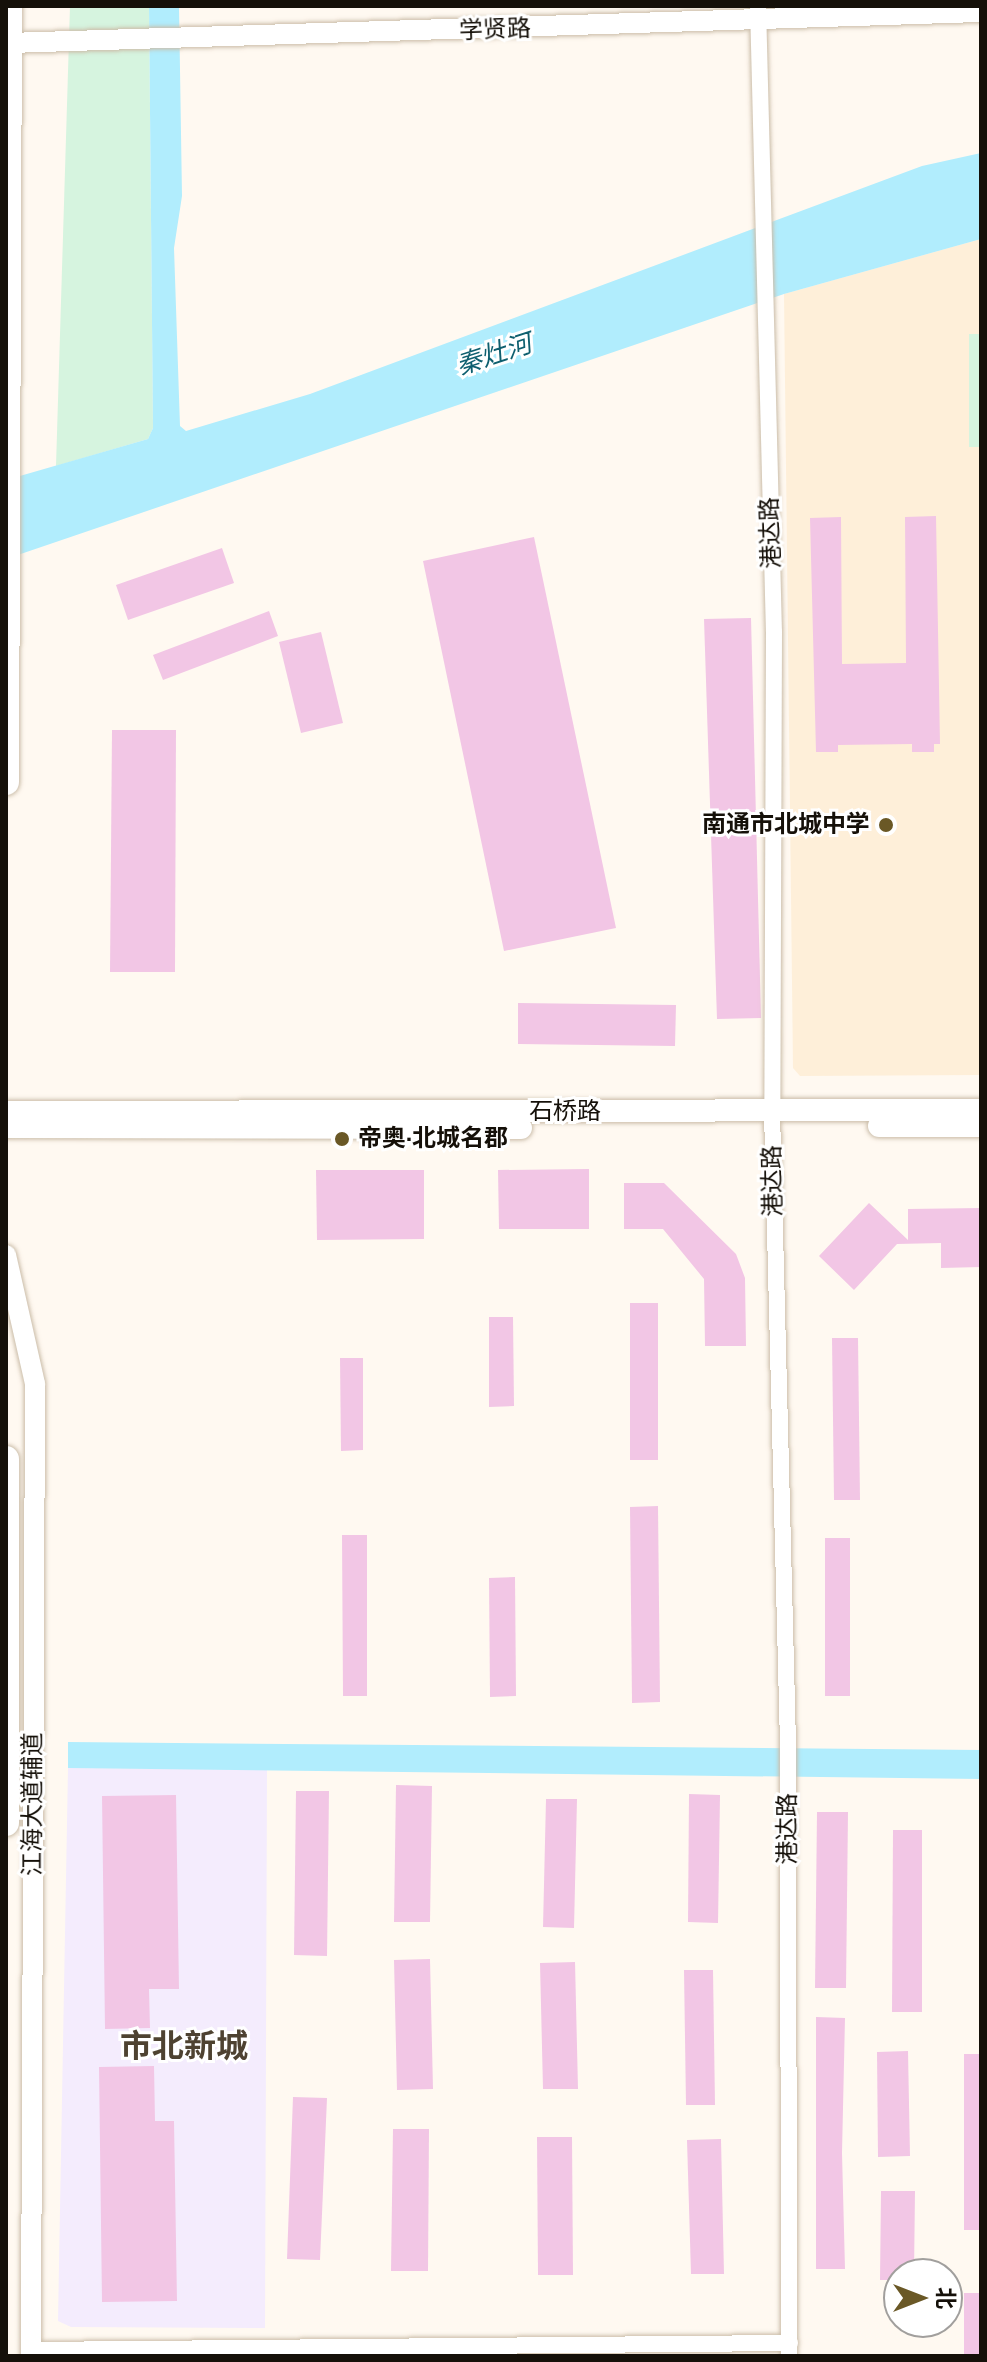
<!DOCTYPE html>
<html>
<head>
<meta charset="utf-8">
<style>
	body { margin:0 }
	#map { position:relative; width:987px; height:2362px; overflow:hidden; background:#fff9f1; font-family:"Nunito Sans","Noto Sans SC",sans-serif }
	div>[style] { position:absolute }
	.commercial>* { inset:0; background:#f4ecfd }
	.built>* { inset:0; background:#feefd9 }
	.green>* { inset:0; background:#d6f4df }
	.water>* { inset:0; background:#b1edfd }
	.building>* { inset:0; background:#f2c6e5 }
	.roads { filter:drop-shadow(0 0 2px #cbbda9) drop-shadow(0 0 2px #cbbda9) }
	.minor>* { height:16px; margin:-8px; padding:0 8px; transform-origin:8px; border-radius:8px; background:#fff }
	.tertiary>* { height:20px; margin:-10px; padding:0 10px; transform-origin:10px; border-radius:10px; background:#fff }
	.secondary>* { height:22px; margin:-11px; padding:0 11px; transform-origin:11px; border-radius:11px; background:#fff }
	.primary>* { height:26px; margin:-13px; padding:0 13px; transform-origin:13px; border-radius:13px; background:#fff }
	.trunk>* { height:26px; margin:-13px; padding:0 13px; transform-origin:13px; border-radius:13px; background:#fff }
	.dots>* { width:22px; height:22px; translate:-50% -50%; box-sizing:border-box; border:4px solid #fff; border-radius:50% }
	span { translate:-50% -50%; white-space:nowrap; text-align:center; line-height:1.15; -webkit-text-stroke:6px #fff; paint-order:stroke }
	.street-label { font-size:24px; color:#151009 }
	.poi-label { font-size:24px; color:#151009; font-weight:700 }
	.right { translate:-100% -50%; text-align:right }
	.left { translate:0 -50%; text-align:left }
	.water-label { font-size:26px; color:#0e5f6f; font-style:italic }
	.district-label { font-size:32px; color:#4e4231; font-weight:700 }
	.frame { position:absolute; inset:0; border:8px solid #151009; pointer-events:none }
	.north { position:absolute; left:883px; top:2258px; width:80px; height:80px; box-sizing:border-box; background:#fff; border:2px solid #a19f9d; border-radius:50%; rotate:90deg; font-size:22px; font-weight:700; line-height:32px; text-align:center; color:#151009 }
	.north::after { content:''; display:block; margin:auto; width:28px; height:36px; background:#6a5826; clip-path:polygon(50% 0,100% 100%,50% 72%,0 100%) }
</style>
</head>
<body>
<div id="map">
	<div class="commercial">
		<i style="clip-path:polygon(68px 1768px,267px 1769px,265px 2328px,71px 2327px,58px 2321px)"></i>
	</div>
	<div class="built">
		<i style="clip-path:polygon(981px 239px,981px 1075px,800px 1076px,793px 1068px,784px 294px)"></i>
	</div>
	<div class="green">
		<i style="clip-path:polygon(70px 6px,149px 6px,153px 428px,148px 439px,56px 466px)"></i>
		<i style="clip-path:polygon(969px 334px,981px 334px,981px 447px,969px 447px)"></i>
	</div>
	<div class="water">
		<i style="clip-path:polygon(149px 6px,179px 6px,182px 196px,174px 248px,180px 426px,186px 431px,310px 394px,922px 166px,981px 153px,981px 239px,784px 294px,6px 559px,6px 480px,148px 439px,153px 428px)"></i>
		<i style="clip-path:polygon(68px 1742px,981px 1750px,981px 1779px,68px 1768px)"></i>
	</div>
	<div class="building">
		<i style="clip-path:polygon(936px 516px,940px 744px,934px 744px,934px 752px,912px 752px,912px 744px,838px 745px,838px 752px,816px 752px,810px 518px,841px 517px,842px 664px,906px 663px,905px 517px)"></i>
		<i style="clip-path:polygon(534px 537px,616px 928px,504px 951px,423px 561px)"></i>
		<i style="clip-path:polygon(222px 548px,234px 583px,128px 620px,116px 585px)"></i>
		<i style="clip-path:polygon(269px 611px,278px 636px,163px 680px,153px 655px)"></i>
		<i style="clip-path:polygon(751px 618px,761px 1018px,717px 1019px,704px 619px)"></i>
		<i style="clip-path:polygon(321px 632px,343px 723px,301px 733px,279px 642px)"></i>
		<i style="clip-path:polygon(112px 730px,176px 730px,175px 972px,110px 972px)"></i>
		<i style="clip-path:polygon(518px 1003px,676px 1005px,675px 1046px,518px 1044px)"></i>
		<i style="clip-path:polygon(589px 1169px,589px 1229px,499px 1229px,498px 1170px)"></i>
		<i style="clip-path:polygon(316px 1170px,424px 1170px,424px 1239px,317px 1240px)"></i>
		<i style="clip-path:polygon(624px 1183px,664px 1183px,736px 1254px,745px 1278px,746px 1346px,705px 1346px,704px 1279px,663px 1229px,624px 1229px)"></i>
		<i style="clip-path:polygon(869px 1203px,908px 1240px,908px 1209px,981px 1208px,981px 1267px,941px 1268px,941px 1243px,897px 1244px,854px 1290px,819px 1256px)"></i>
		<i style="clip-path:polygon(630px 1303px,658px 1303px,658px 1460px,630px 1460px)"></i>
		<i style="clip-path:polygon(489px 1317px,513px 1317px,514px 1406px,489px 1407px)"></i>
		<i style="clip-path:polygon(832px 1338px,858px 1338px,860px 1500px,834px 1500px)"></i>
		<i style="clip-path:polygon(340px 1358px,363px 1358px,363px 1450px,341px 1451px)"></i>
		<i style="clip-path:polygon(658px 1506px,660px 1702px,632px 1703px,630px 1507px)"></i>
		<i style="clip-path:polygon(342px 1535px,367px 1535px,367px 1696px,343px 1696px)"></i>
		<i style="clip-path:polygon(825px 1538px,850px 1538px,850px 1696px,825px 1696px)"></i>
		<i style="clip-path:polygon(515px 1577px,516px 1696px,490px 1697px,489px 1578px)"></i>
		<i style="clip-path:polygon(396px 1785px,432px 1786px,430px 1922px,394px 1922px)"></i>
		<i style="clip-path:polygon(296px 1791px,329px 1791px,327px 1956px,294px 1955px)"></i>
		<i style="clip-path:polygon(689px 1794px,720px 1795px,718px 1923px,688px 1922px)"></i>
		<i style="clip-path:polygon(176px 1795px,179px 1989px,149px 1989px,150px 2028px,105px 2029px,102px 1796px)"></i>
		<i style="clip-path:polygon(546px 1799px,577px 1799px,574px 1928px,543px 1927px)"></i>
		<i style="clip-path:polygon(817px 1812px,848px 1812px,846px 1988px,815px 1988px)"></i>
		<i style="clip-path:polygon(893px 1830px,922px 1830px,922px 2012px,892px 2012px)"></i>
		<i style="clip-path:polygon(430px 1959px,433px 2089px,397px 2090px,394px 1960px)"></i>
		<i style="clip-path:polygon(575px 1962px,578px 2089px,543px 2089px,540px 1963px)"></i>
		<i style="clip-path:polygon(684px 1970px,713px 1970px,715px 2105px,686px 2105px)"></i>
		<i style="clip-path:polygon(816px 2017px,845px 2018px,842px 2153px,845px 2269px,816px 2269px)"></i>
		<i style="clip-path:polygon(908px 2051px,910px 2156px,878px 2157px,877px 2052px)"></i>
		<i style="clip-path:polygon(964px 2054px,981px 2054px,981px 2230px,964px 2230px)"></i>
		<i style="clip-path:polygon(154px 2066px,155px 2121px,174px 2121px,177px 2301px,102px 2302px,99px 2067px)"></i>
		<i style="clip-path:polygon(293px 2097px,327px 2098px,320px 2260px,287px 2259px)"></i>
		<i style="clip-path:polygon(393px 2129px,429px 2129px,428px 2271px,391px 2271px)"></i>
		<i style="clip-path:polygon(537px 2137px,572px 2137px,573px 2275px,538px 2275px)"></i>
		<i style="clip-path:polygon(721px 2139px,724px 2274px,691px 2274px,687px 2140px)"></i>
		<i style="clip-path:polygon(881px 2191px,915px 2191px,914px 2274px,899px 2274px,899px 2280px,880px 2280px)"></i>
		<i style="clip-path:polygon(964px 2293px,981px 2293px,981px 2356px,964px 2356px)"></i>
	</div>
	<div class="roads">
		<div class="minor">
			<i style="left:758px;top:6px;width:626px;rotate:88.54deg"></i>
			<i style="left:774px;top:632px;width:480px;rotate:90.2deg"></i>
			<i style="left:772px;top:1112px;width:631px;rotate:88.55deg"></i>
			<i style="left:788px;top:1743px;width:613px;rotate:89.91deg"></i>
			<i style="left:31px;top:2350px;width:759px;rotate:-0.53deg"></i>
		</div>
		<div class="tertiary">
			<i style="left:9px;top:43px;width:972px;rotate:-1.83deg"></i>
			<i style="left:6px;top:1255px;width:132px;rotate:77.3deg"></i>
			<i style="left:35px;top:1384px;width:972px;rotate:90.24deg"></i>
		</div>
		<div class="secondary">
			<i style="left:6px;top:1112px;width:975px;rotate:-0.12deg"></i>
			<i style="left:879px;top:1126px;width:102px"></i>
			<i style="left:6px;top:1127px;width:515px;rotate:0.11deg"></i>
		</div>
		<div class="primary">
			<i style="left:6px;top:782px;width:776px;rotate:-89.78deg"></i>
		</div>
		<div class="trunk">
			<i style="left:6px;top:1459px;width:364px;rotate:90deg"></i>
		</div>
	</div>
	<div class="dots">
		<i style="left:886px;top:825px;background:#6a5826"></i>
		<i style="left:342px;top:1139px;background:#6a5826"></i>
	</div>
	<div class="street-label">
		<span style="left:495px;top:30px;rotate:-2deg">学贤路</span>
		<span style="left:771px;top:533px;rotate:-92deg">港达路</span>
		<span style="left:565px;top:1112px">石桥路</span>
		<span style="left:773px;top:1181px;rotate:-91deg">港达路</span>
		<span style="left:33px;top:1804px;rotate:-90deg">江海大道辅道</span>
		<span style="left:788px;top:1829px;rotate:-90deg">港达路</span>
	</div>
	<div class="poi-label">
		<span class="right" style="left:870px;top:825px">南通市北城中学</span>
		<span class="left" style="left:358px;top:1139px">帝奥·北城名郡</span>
	</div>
	<div class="water-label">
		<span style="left:494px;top:355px;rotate:-18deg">秦灶河</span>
	</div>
	<div class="district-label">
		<span style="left:184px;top:2047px">市北新城</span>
	</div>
	<div class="frame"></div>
	<div class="north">北</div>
</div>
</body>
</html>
